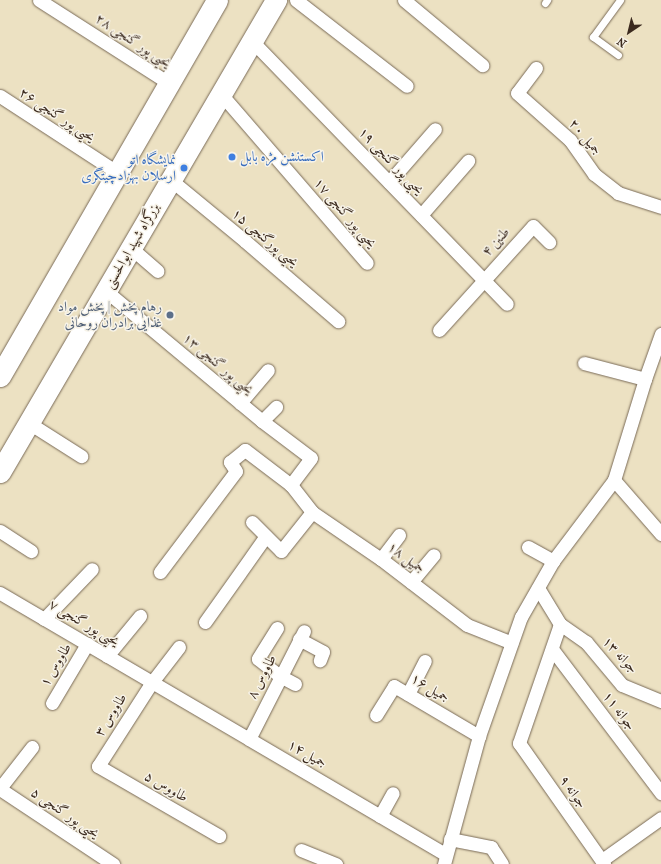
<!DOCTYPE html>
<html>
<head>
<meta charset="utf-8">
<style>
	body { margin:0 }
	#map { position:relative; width:661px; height:864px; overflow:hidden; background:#ece1c2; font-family:"IM FELL French Canon",Amiri,serif }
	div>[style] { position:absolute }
	.roads { filter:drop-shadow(0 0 1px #796a57) drop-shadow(0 0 1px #796a57) }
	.service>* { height:7px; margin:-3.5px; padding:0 3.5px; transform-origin:3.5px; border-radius:3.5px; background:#fff }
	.minor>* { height:13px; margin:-6.5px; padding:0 6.5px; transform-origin:6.5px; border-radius:6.5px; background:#fff }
	.primary>* { height:21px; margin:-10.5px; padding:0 10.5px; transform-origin:10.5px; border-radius:10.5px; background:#fff }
	.dots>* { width:11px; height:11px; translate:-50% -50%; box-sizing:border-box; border:2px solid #f7f3e8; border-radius:50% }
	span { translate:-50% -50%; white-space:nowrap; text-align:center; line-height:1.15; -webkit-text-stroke:3px #f7f3e8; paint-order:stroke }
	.street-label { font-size:14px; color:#3b2a1e }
	.shop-label { font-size:14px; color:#366cbe }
	.left { translate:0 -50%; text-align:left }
	.right { translate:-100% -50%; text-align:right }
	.service-label { font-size:14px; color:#4e5e75 }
	.north { position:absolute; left:609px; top:12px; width:40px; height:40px; -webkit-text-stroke:3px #f7f3e8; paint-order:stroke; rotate:215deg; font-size:11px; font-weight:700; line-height:16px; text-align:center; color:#3b2a1e }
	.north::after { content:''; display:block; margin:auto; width:14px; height:18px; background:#3b2a1e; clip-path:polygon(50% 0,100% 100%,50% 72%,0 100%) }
</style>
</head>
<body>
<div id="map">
	<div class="roads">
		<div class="service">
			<i style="left:545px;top:3px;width:4px;rotate:-56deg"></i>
			<i style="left:618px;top:55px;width:31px;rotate:-144deg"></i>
			<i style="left:593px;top:37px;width:46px;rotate:-53.9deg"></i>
		</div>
		<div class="minor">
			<i style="left:39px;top:0;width:154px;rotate:32.6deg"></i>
			<i style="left:296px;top:0;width:140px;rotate:37.8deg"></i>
			<i style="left:404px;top:0;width:102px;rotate:39.8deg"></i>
			<i style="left:252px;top:41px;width:366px;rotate:45.9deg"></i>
			<i style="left:536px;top:68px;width:31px;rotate:127deg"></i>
			<i style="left:517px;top:93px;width:71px;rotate:41.6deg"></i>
			<i style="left:570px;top:140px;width:42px;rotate:54.8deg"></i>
			<i style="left:594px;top:174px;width:31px;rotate:38deg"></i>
			<i style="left:618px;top:193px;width:45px;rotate:18deg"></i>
			<i style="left:221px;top:94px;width:223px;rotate:49.2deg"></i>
			<i style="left:0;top:96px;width:141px;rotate:33.1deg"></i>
			<i style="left:171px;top:180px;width:96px;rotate:39.5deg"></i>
			<i style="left:245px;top:241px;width:123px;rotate:40.7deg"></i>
			<i style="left:389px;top:182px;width:70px;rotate:-49deg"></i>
			<i style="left:421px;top:215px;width:72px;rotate:-49deg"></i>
			<i style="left:131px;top:248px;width:35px;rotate:41deg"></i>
			<i style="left:106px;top:291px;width:203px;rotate:39.8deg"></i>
			<i style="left:262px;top:421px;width:61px;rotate:37.1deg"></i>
			<i style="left:311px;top:458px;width:34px;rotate:127deg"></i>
			<i style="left:439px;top:330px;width:140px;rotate:-47.9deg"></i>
			<i style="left:533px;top:226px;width:23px;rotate:45deg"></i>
			<i style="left:584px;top:363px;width:63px;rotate:14.7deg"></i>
			<i style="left:240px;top:403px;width:43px;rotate:-49.7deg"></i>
			<i style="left:262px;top:421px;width:20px;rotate:-45deg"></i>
			<i style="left:29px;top:423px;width:62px;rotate:32.4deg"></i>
			<i style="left:614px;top:480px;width:72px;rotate:49deg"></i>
			<i style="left:252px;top:522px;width:41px;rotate:45deg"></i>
			<i style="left:281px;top:551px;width:50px;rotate:-51.5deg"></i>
			<i style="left:0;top:531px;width:37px;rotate:33deg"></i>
			<i style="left:528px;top:547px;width:29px;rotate:29deg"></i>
			<i style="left:381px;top:559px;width:30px;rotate:-53deg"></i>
			<i style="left:160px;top:572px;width:126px;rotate:-53deg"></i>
			<i style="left:236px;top:471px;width:11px;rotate:-124deg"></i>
			<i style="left:230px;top:462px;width:19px;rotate:-39deg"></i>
			<i style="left:245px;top:450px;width:58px;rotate:37.3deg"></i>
			<i style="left:291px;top:485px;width:34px;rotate:52deg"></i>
			<i style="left:312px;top:512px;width:83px;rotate:34.3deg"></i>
			<i style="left:381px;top:559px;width:108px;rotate:37.5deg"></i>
			<i style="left:467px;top:625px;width:48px;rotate:21.8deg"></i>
			<i style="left:411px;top:582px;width:35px;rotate:-50deg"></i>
			<i style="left:538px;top:588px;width:42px;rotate:58.6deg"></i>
			<i style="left:560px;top:624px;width:32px;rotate:35deg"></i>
			<i style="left:586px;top:642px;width:56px;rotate:50.1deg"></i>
			<i style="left:622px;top:685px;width:42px;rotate:22.3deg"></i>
			<i style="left:0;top:593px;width:516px;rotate:30.39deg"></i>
			<i style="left:44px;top:619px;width:69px;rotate:-46.2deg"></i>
			<i style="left:205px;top:622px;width:105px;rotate:-54.7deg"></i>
			<i style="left:560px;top:624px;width:126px;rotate:109deg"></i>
			<i style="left:519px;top:743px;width:148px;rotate:54.9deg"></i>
			<i style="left:277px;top:628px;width:36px;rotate:122deg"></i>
			<i style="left:258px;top:659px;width:28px;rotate:38deg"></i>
			<i style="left:280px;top:676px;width:17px;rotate:28deg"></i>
			<i style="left:299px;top:639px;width:27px;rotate:28deg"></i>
			<i style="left:323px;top:652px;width:9px;rotate:111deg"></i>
			<i style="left:179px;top:647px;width:44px;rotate:127.6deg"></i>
			<i style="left:152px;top:682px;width:100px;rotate:122.7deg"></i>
			<i style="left:98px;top:766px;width:140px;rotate:30deg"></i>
			<i style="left:552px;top:649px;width:181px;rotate:52.9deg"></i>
			<i style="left:107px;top:656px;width:52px;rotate:-50.5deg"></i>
			<i style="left:408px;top:694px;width:37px;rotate:-63deg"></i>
			<i style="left:52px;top:703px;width:69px;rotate:-59.3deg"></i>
			<i style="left:376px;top:715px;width:34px;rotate:-58deg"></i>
			<i style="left:394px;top:686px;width:99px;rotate:30.5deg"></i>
			<i style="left:249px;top:739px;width:121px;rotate:-63deg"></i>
			<i style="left:0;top:788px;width:52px;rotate:-52deg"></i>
			<i style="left:0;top:789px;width:136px;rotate:33.6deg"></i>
			<i style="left:380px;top:816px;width:26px;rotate:-61deg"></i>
			<i style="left:450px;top:839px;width:42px;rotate:11deg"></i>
			<i style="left:491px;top:847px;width:20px;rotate:57deg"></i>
			<i style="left:301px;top:850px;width:38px;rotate:22deg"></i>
			<i style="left:602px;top:860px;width:72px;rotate:-35.4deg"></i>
			<i style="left:444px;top:864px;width:133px;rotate:-74.7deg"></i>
			<i style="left:479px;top:736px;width:126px;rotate:-70.6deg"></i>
			<i style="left:521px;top:617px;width:64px;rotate:-60.3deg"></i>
			<i style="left:553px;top:561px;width:101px;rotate:-53deg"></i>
			<i style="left:614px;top:480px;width:106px;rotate:-72.9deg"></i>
			<i style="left:645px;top:379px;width:48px;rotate:-70.4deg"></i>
		</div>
		<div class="primary">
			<i style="left:0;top:376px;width:434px;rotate:-60deg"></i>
			<i style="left:0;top:472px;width:547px;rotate:-59.68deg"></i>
		</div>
	</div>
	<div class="dots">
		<i style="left:232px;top:157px;background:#3f7fe0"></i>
		<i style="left:184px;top:168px;background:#3f7fe0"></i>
		<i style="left:170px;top:315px;background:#5c6f8a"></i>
	</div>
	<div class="street-label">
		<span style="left:133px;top:41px;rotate:33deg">یحیی پور گنجی ۲۸</span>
		<span style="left:57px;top:115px;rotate:33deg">یحیی پور گنجی ۲۶</span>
		<span style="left:585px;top:137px;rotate:50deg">جمیل ۲۰</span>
		<span style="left:391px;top:161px;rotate:46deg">یحیی پور گنجی ۱۹</span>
		<span style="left:345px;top:213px;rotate:49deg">یحیی پور گنجی ۱۷</span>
		<span style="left:265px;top:238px;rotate:40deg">یحیی پورگنجی ۱۵</span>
		<span style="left:496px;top:242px;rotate:-48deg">طنین ۴</span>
		<span style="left:132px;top:246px;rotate:-60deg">بزرگراه شهید ابوالحسنی</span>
		<span style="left:218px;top:364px;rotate:40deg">یحیی پور گنجی ۱۳</span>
		<span style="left:406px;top:558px;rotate:37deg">جمیل ۱۸</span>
		<span style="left:84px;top:623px;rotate:30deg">یحیی پور گنجی ۷</span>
		<span style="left:620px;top:655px;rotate:47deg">جوانه ۱۳</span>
		<span style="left:56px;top:665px;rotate:-59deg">طاووس ۱</span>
		<span style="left:262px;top:677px;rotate:-63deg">طاووس ۸</span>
		<span style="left:430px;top:688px;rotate:31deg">جمیل ۱۶</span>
		<span style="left:619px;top:711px;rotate:53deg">جوانه ۱۱</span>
		<span style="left:111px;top:715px;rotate:-58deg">طاووس ۳</span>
		<span style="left:307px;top:754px;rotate:30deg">جمیل ۱۴</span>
		<span style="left:166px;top:787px;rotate:30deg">طاووس ۵</span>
		<span style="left:573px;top:792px;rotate:55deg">جوانه ۹</span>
		<span style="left:65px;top:813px;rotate:34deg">یحیی پور گنجی ۵</span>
	</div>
	<div class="shop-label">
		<span class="left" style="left:240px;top:157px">اکستنشن مژه بابل</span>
		<span class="right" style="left:176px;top:168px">نمایشگاه اتو<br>ارسلان بهزادچیتگری</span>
	</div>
	<div class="service-label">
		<span class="right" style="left:162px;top:315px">رهام پخش | پخش مواد<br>غذایی برادران روحانی</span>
	</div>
	<div class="north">N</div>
</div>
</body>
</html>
